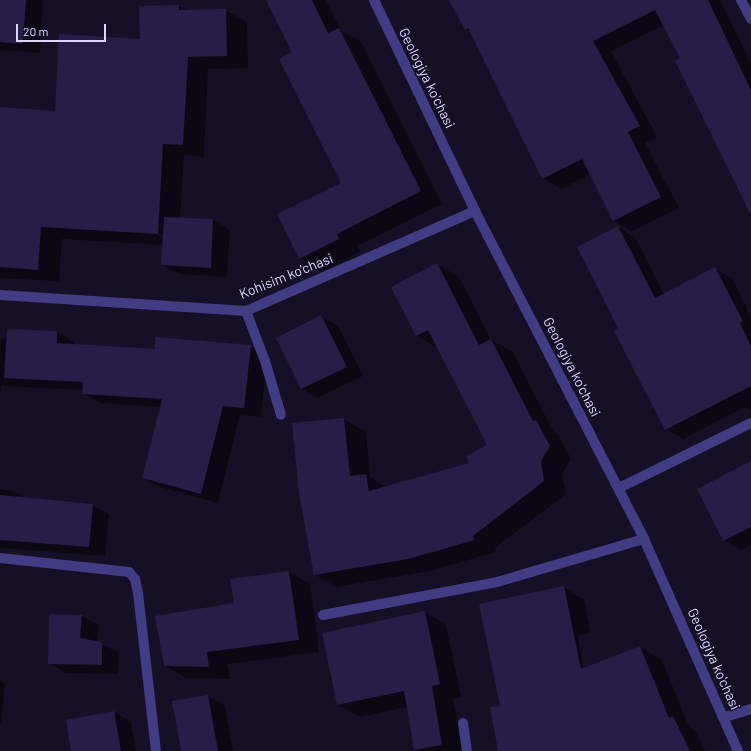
<!DOCTYPE html>
<html>
<head>
<meta charset="utf-8">
<style>
	body { margin:0 }
	#map { position:relative; width:751px; height:751px; overflow:hidden; background:#151026; font-family:Barlow,sans-serif }
	div>[style] { position:absolute }
	.shadow>* { inset:0; background:#0007 }
	.building>* { inset:0; background:#271d47 }
	.service>* { height:10px; margin:-5px; padding:0 5px; transform-origin:5px; border-radius:5px; background:#423c84 }
	.minor>* { height:10px; margin:-5px; padding:0 5px; transform-origin:5px; border-radius:5px; background:#423c84 }
	span { translate:-50% -50%; white-space:nowrap; text-align:center; line-height:1.15; -webkit-text-stroke:3.5px #151026; paint-order:stroke }
	.street-label { font-size:14px; color:#ddd7fe }
	.scale { position:absolute; left:16px; top:24px; width:90px; height:18px; box-sizing:border-box; border:2px solid #ddd7fe; border-top:0; padding-left:5px; font-size:12px; line-height:14px; white-space:nowrap; color:#ddd7fe; -webkit-text-stroke:3px #151026; paint-order:stroke }
</style>
</head>
<body>
<div id="map">
	<div class="shadow">
		<i style="clip-path:polygon(0 0,43px 0,40px 53px,0 50px)"></i>
		<i style="clip-path:polygon(267px 0,326px 0,342px 31px,361px 42px,442px 204px,358px 246px,360px 252px,321px 271px,300px 258px,343px 183px,294px 52px)"></i>
		<i style="clip-path:polygon(451px 0,720px 0,751px 63px,751px 212px,664px 25px,611px 51px,657px 137px,645px 143px,679px 208px,632px 231px,614px 221px,590px 174px,562px 189px,543px 179px,472px 33px,465px 29px)"></i>
		<i style="clip-path:polygon(evenodd,179px 6px,187px 10px,225px 10px,247px 22px,248px 68px,208px 69px,204px 157px,184px 155px,180px 219px,213px 220px,230px 230px,227px 277px,179px 274px,162px 265px,164px 245px,62px 239px,59px 281px,0 278px,0 108px,56px 112px,179px 6px,154px 231px,164px 236px,164px 239px,153px 232px,154px 231px)"></i>
		<i style="clip-path:polygon(618px 227px,635px 237px,664px 295px,715px 269px,732px 278px,751px 318px,751px 410px,745px 407px,683px 439px,666px 429px,620px 329px)"></i>
		<i style="clip-path:polygon(437px 264px,459px 277px,491px 340px,513px 352px,553px 431px,558px 434px,571px 459px,562px 474px,566px 494px,495px 548px,496px 552px,430px 571px,336px 587px,314px 574px,344px 419px,366px 432px,370px 477px,387px 487px,471px 463px,488px 445px,438px 348px,416px 335px)"></i>
		<i style="clip-path:polygon(321px 316px,338px 326px,363px 376px,318px 398px,302px 389px)"></i>
		<i style="clip-path:polygon(57px 332px,74px 342px,74px 345px,155px 350px,250px 346px,267px 355px,261px 417px,240px 415px,218px 503px,160px 487px,143px 478px,161px 407px,100px 403px,83px 393px,83px 390px,1px 386px,0 396px,0 339px)"></i>
		<i style="clip-path:polygon(751px 463px,751px 545px,741px 550px,724px 540px,698px 490px)"></i>
		<i style="clip-path:polygon(0 489px,13px 491px,27px 499px,93px 505px,109px 514px,105px 556px,0 548px)"></i>
		<i style="clip-path:polygon(289px 572px,310px 584px,319px 652px,227px 664px,230px 679px,186px 678px,165px 666px,235px 603px)"></i>
		<i style="clip-path:polygon(563px 587px,584px 599px,590px 632px,578px 636px,583px 670px,640px 647px,662px 660px,689px 727px,695px 730px,705px 751px,498px 751px,502px 706px)"></i>
		<i style="clip-path:polygon(425px 612px,446px 625px,461px 696px,453px 698px,463px 751px,415px 751px,407px 707px,360px 717px,338px 705px)"></i>
		<i style="clip-path:polygon(50px 615px,82px 616px,99px 625px,97px 642px,119px 653px,118px 674px,66px 673px,49px 663px)"></i>
		<i style="clip-path:polygon(0 681px,5px 684px,1px 723px,0 723px)"></i>
		<i style="clip-path:polygon(208px 696px,225px 706px,233px 751px,182px 751px)"></i>
		<i style="clip-path:polygon(114px 712px,131px 722px,136px 751px,72px 751px)"></i>
	</div>
	<div class="building">
		<i style="clip-path:polygon(0 0,26px 0,23px 44px,0 42px)"></i>
		<i style="clip-path:polygon(266px 0,312px 0,328px 33px,339px 28px,421px 191px,337px 234px,339px 239px,299px 259px,277px 214px,341px 183px,279px 59px,292px 52px)"></i>
		<i style="clip-path:polygon(449px 0,708px 0,751px 90px,751px 215px,675px 61px,680px 58px,655px 10px,593px 41px,640px 126px,628px 132px,661px 197px,613px 221px,582px 159px,542px 179px,468px 28px,465px 30px)"></i>
		<i style="clip-path:polygon(179px 5px,179px 10px,226px 9px,227px 56px,188px 57px,183px 145px,163px 144px,158px 234px,41px 227px,38px 270px,0 267px,0 107px,55px 111px,59px 34px,140px 39px,139px 6px)"></i>
		<i style="clip-path:polygon(164px 217px,213px 219px,211px 268px,161px 265px)"></i>
		<i style="clip-path:polygon(618px 226px,655px 298px,715px 267px,743px 321px,740px 323px,751px 346px,751px 386px,665px 430px,614px 331px,618px 328px,577px 247px)"></i>
		<i style="clip-path:polygon(437px 263px,479px 345px,491px 339px,533px 421px,536px 420px,550px 446px,541px 461px,544px 481px,473px 536px,475px 540px,408px 559px,314px 575px,299px 494px,292px 423px,344px 418px,350px 476px,366px 474px,369px 491px,469px 463px,466px 456px,487px 445px,428px 330px,416px 336px,391px 287px)"></i>
		<i style="clip-path:polygon(321px 315px,347px 367px,301px 389px,276px 338px)"></i>
		<i style="clip-path:polygon(7px 329px,57px 331px,57px 343px,155px 349px,155px 337px,251px 345px,244px 408px,223px 406px,201px 494px,142px 478px,162px 399px,82px 394px,83px 382px,4px 378px)"></i>
		<i style="clip-path:polygon(751px 461px,751px 527px,723px 541px,697px 489px)"></i>
		<i style="clip-path:polygon(0 495px,93px 504px,89px 547px,0 540px)"></i>
		<i style="clip-path:polygon(289px 571px,299px 640px,207px 652px,209px 667px,164px 666px,155px 616px,234px 603px,230px 579px)"></i>
		<i style="clip-path:polygon(564px 586px,581px 669px,640px 646px,669px 718px,673px 716px,690px 751px,498px 751px,490px 707px,500px 706px,479px 604px)"></i>
		<i style="clip-path:polygon(425px 611px,440px 684px,432px 686px,442px 745px,414px 750px,404px 691px,337px 705px,322px 633px)"></i>
		<i style="clip-path:polygon(49px 614px,82px 615px,80px 638px,102px 642px,102px 665px,48px 664px)"></i>
		<i style="clip-path:polygon(208px 695px,218px 751px,181px 751px,172px 701px)"></i>
		<i style="clip-path:polygon(114px 711px,121px 751px,71px 751px,66px 720px)"></i>
	</div>
	<div class="service">
		<i style="left:246px;top:311px;width:53px;rotate:69.2deg"></i>
		<i style="left:265px;top:361px;width:56px;rotate:73.5deg"></i>
	</div>
	<div class="minor">
		<i style="left:374px;top:0;width:234px;rotate:64.4deg"></i>
		<i style="left:475px;top:211px;width:369px;rotate:62.7deg"></i>
		<i style="left:644px;top:539px;width:232px;rotate:66.1deg"></i>
		<i style="left:741px;top:0;width:21px;rotate:62deg"></i>
		<i style="left:0;top:295px;width:247px;rotate:3.7deg"></i>
		<i style="left:246px;top:311px;width:250px;rotate:-23.6deg"></i>
		<i style="left:619px;top:488px;width:147px;rotate:-26.2deg"></i>
		<i style="left:0;top:558px;width:130px;rotate:6.2deg"></i>
		<i style="left:129px;top:572px;width:9px;rotate:49deg"></i>
		<i style="left:135px;top:579px;width:14px;rotate:78deg"></i>
		<i style="left:138px;top:593px;width:159px;rotate:83.5deg"></i>
		<i style="left:323px;top:615px;width:177px;rotate:-10.7deg"></i>
		<i style="left:497px;top:582px;width:153px;rotate:-16.3deg"></i>
		<i style="left:725px;top:717px;width:27px;rotate:-17deg"></i>
		<i style="left:463px;top:723px;width:28px;rotate:82deg"></i>
	</div>
	<div class="street-label">
		<span style="left:427px;top:78px;rotate:64deg">Geologiya ko'chasi</span>
		<span style="left:286px;top:276px;rotate:-22deg">Kohisim ko'chasi</span>
		<span style="left:572px;top:367px;rotate:63deg">Geologiya ko'chasi</span>
		<span style="left:714px;top:659px;rotate:66deg">Geologiya ko'chasi</span>
	</div>
	<div class="scale">20 m</div>
</div>
</body>
</html>
